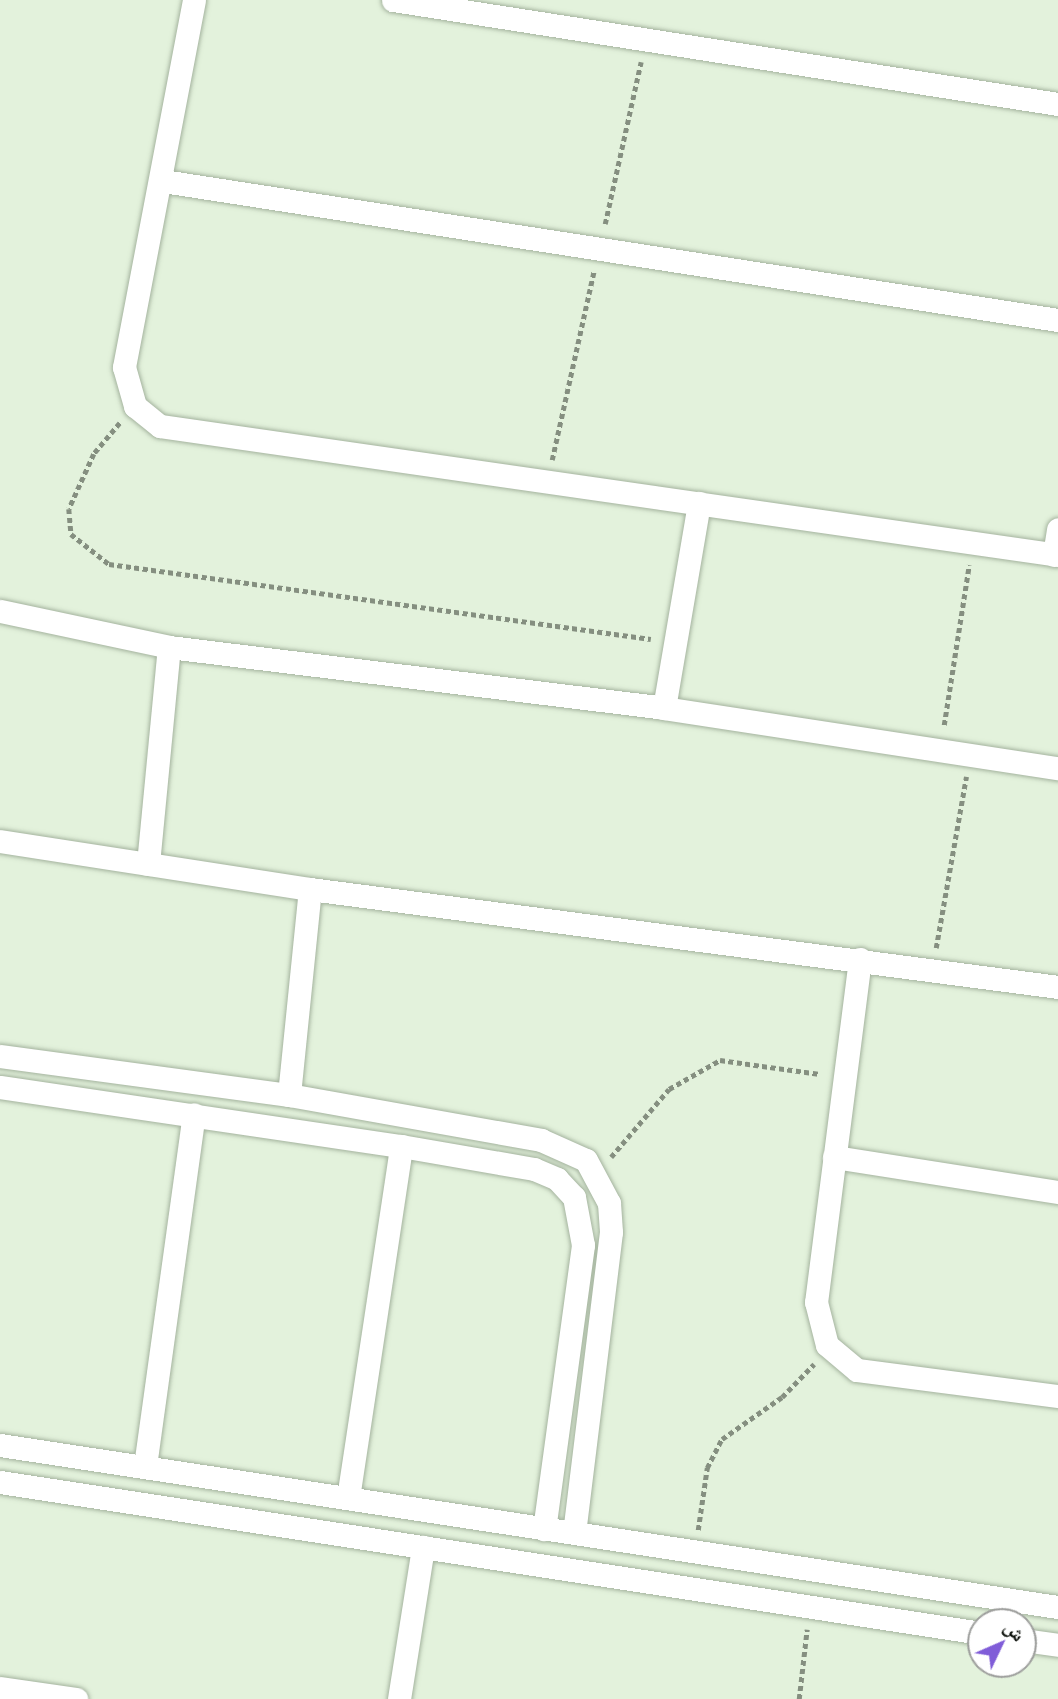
<!DOCTYPE html>
<html>
<head>
<meta charset="utf-8">
<style>
	body { margin:0 }
	#map { position:relative; width:1058px; height:1699px; overflow:hidden; background:#e3f2dc; font-family:Literata,"Noto Naskh Arabic",serif }
	div>[style] { position:absolute }
	.path>* { height:4.5px; margin-top:-2.25px; transform-origin:0; background:repeating-linear-gradient(90deg,#858f80 0 5px,transparent 0 8.5px) }
	.roads { filter:drop-shadow(0 0 2px #a4b39e) drop-shadow(0 0 2px #a4b39e) }
	.street>* { height:23px; margin:-11.5px; padding:0 11.5px; transform-origin:11.5px; border-radius:11.5px; background:#fff }
	span { translate:-50% -50%; white-space:nowrap; text-align:center; line-height:1.15; -webkit-text-stroke:6px #fff; paint-order:stroke }
	.north { position:absolute; left:967px; top:1608px; width:70px; height:70px; box-sizing:border-box; background:#fff; border:2px solid #9d9e9c; border-radius:50%; rotate:46deg; font-size:19px; font-weight:700; line-height:28px; text-align:center; color:#090d07 }
	.north::after { content:''; display:block; margin:auto; width:24px; height:32px; background:#805dd8; clip-path:polygon(50% 0,100% 100%,50% 72%,0 100%) }
</style>
</head>
<body>
<div id="map">
	<div class="path">
		<i style="left:605px;top:224px;width:166px;rotate:-77.5deg"></i>
		<i style="left:120px;top:423px;width:40px;rotate:130deg"></i>
		<i style="left:94px;top:454px;width:60px;rotate:114.4deg"></i>
		<i style="left:69px;top:509px;width:25px;rotate:85deg"></i>
		<i style="left:71px;top:534px;width:48px;rotate:38.3deg"></i>
		<i style="left:109px;top:564px;width:547px;rotate:7.88deg"></i>
		<i style="left:552px;top:460px;width:194px;rotate:-77.5deg"></i>
		<i style="left:944px;top:725px;width:162px;rotate:-81.1deg"></i>
		<i style="left:936px;top:948px;width:174px;rotate:-80deg"></i>
		<i style="left:611px;top:1157px;width:89px;rotate:-49.5deg"></i>
		<i style="left:669px;top:1089px;width:59px;rotate:-29.6deg"></i>
		<i style="left:720px;top:1060px;width:101px;rotate:8deg"></i>
		<i style="left:698px;top:1530px;width:63px;rotate:-81.7deg"></i>
		<i style="left:707px;top:1468px;width:33px;rotate:-63deg"></i>
		<i style="left:722px;top:1439px;width:73px;rotate:-35deg"></i>
		<i style="left:782px;top:1397px;width:46px;rotate:-45.9deg"></i>
		<i style="left:799px;top:1699px;width:70px;rotate:-83.5deg"></i>
	</div>
	<div class="roads">
		<div class="street">
			<i style="left:194px;top:0;width:374px;rotate:100.8deg"></i>
			<i style="left:124px;top:367px;width:41px;rotate:74.2deg"></i>
			<i style="left:135px;top:406px;width:32px;rotate:39deg"></i>
			<i style="left:160px;top:426px;width:907px;rotate:8.17deg"></i>
			<i style="left:393px;top:0;width:673px;rotate:8.89deg"></i>
			<i style="left:163px;top:181px;width:906px;rotate:8.83deg"></i>
			<i style="left:1054px;top:555px;width:26px;rotate:-81deg"></i>
			<i style="left:0;top:611px;width:173px;rotate:12deg"></i>
			<i style="left:169px;top:647px;width:499px;rotate:7deg"></i>
			<i style="left:664px;top:708px;width:399px;rotate:8.7deg"></i>
			<i style="left:664px;top:708px;width:208px;rotate:-80.3deg"></i>
			<i style="left:0;top:841px;width:314px;rotate:8.8deg"></i>
			<i style="left:310px;top:889px;width:754px;rotate:7.46deg"></i>
			<i style="left:148px;top:864px;width:218px;rotate:-84.5deg"></i>
			<i style="left:860px;top:959px;width:346px;rotate:97.3deg"></i>
			<i style="left:816px;top:1302px;width:44px;rotate:75.7deg"></i>
			<i style="left:827px;top:1345px;width:39px;rotate:40deg"></i>
			<i style="left:857px;top:1370px;width:203px;rotate:7.4deg"></i>
			<i style="left:0;top:1056px;width:292px;rotate:7.7deg"></i>
			<i style="left:289px;top:1095px;width:256px;rotate:10.1deg"></i>
			<i style="left:541px;top:1140px;width:49px;rotate:24deg"></i>
			<i style="left:586px;top:1160px;width:49px;rotate:61.9deg"></i>
			<i style="left:609px;top:1203px;width:29px;rotate:86deg"></i>
			<i style="left:611px;top:1232px;width:302px;rotate:97deg"></i>
			<i style="left:0;top:1087px;width:405px;rotate:8.4deg"></i>
			<i style="left:401px;top:1146px;width:135px;rotate:9.8deg"></i>
			<i style="left:534px;top:1169px;width:25px;rotate:23deg"></i>
			<i style="left:557px;top:1179px;width:25px;rotate:47deg"></i>
			<i style="left:574px;top:1197px;width:49px;rotate:79.4deg"></i>
			<i style="left:583px;top:1245px;width:287px;rotate:97.8deg"></i>
			<i style="left:289px;top:1095px;width:207px;rotate:-84.2deg"></i>
			<i style="left:834px;top:1157px;width:227px;rotate:8.9deg"></i>
			<i style="left:0;top:1445px;width:1070px;rotate:8.71deg"></i>
			<i style="left:145px;top:1466px;width:355px;rotate:-82.1deg"></i>
			<i style="left:0;top:1482px;width:993px;rotate:8.75deg"></i>
			<i style="left:348px;top:1498px;width:356px;rotate:-81.4deg"></i>
			<i style="left:1023px;top:1640px;width:35px;rotate:8deg"></i>
			<i style="left:0;top:1688px;width:77px;rotate:8.2deg"></i>
			<i style="left:399px;top:1699px;width:154px;rotate:-81deg"></i>
		</div>
	</div>
	<div class="north">ش</div>
</div>
</body>
</html>
